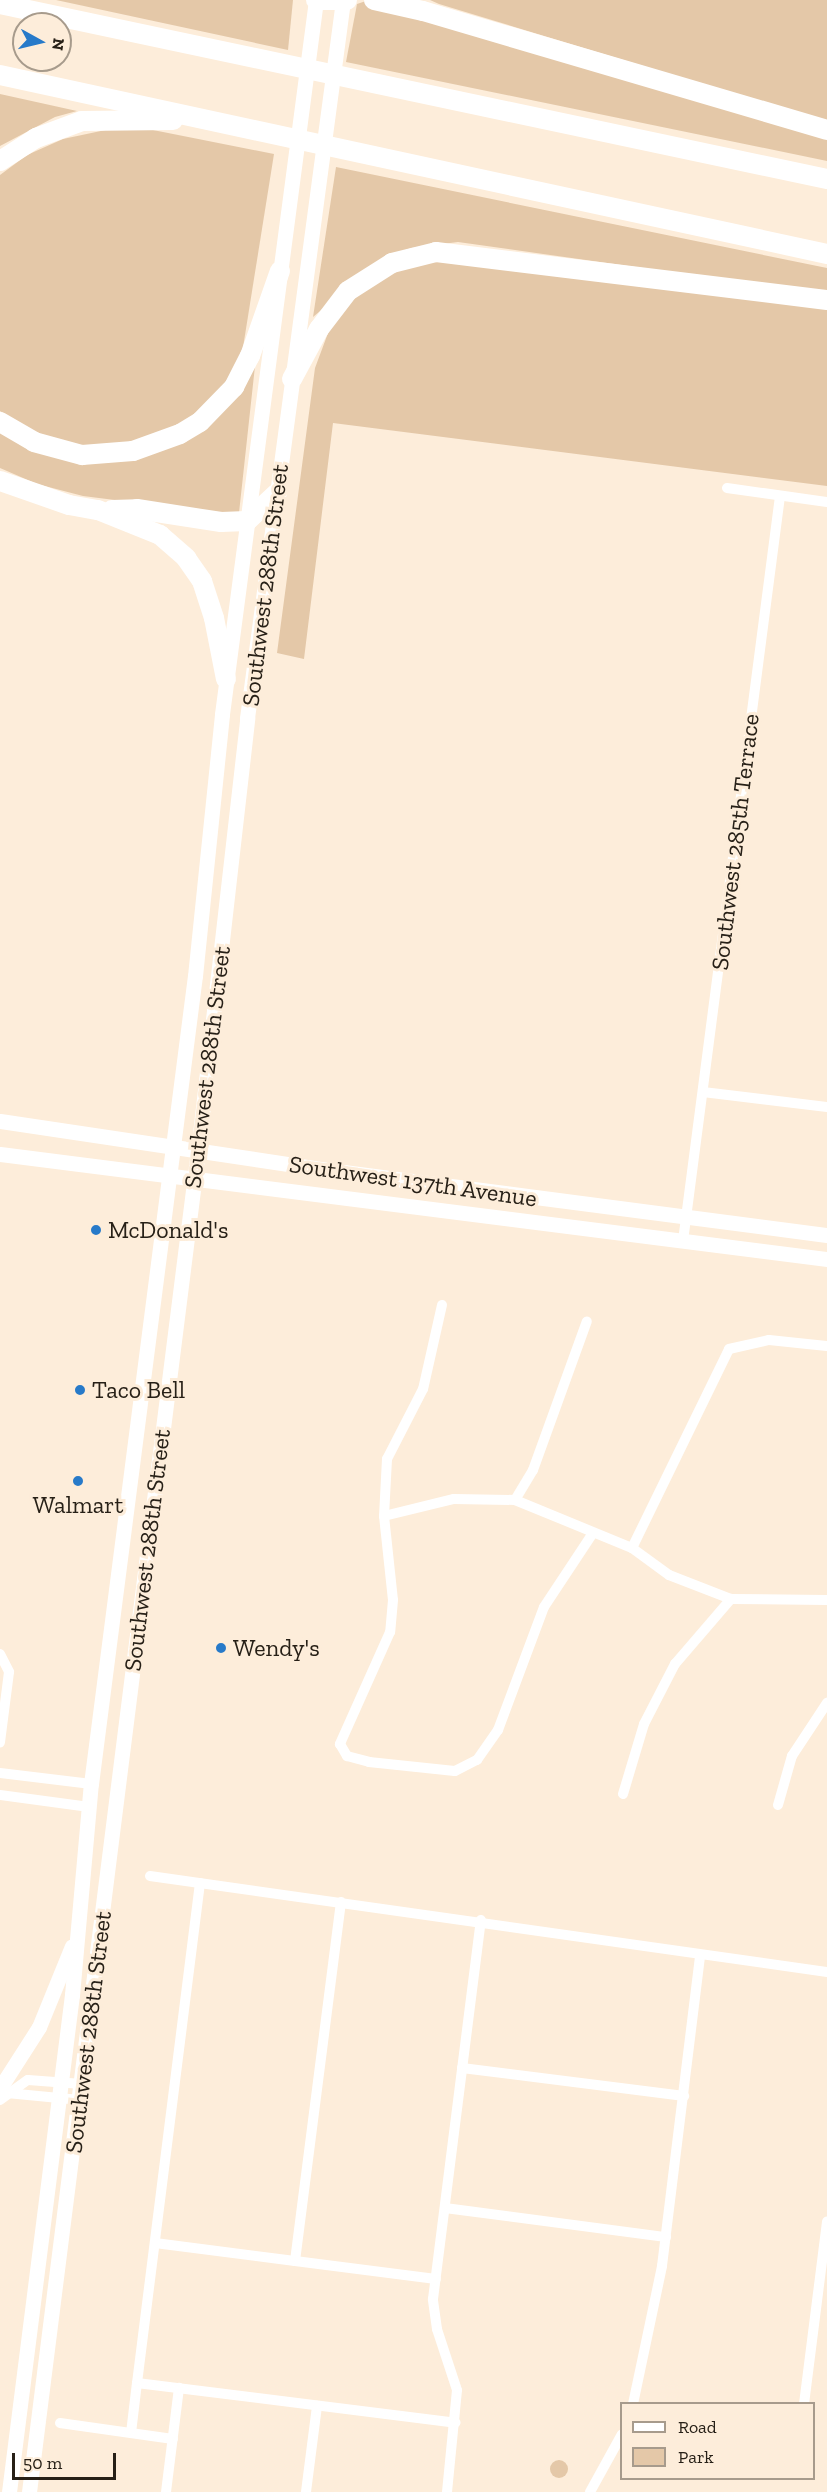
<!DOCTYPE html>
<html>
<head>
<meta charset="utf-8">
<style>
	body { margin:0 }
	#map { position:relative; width:827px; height:2492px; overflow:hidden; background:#fdedda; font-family:"Zilla Slab",serif }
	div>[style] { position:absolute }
	.green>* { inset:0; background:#e4c8a8 }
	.round { border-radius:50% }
	.street>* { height:10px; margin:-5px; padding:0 5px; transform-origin:5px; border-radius:5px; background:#fff }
	.secondary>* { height:15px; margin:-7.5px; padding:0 7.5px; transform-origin:7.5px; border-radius:7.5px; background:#fff }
	.highway>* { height:20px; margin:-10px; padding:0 10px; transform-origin:10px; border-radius:10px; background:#fff }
	.dots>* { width:16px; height:16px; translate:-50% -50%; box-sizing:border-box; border:3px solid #fdedda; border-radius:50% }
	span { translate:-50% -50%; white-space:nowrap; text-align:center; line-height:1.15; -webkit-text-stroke:6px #fdedda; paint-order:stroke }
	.street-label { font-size:24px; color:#272017 }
	.poi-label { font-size:24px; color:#272017 }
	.left { translate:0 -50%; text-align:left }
	.legend { position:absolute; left:620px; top:2402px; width:195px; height:78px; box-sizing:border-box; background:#fdedda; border:2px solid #a79b8c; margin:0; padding:8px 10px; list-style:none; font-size:18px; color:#272017 }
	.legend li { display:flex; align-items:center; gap:12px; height:30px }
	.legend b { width:30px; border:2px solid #a79b8c }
	.north { position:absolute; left:12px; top:12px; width:60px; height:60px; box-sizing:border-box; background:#fdedda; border:2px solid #a79b8c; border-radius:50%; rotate:98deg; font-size:16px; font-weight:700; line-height:24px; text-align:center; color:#272017 }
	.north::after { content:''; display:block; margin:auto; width:21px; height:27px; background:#277ac9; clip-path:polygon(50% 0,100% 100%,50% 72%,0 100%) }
	.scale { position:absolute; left:12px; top:2453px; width:104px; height:27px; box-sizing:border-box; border:3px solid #272017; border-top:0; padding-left:8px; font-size:18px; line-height:21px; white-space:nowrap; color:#272017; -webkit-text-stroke:4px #fdedda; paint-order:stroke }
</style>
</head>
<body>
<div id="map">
	<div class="green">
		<i style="clip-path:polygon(56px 0,293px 0,288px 50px)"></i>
		<i style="clip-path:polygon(430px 0,827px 0,827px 122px,439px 4px)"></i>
		<i style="clip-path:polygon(366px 1px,827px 137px,827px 161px,346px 62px,357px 4px)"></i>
		<i style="clip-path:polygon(0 94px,77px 111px,55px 117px,0 146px)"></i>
		<i style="clip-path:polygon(115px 128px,153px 130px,274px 154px,241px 360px,234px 374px,206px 408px,159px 437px,90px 448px,42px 437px,0 411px,0 175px,27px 155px,63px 139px)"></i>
		<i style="clip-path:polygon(336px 167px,827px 268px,827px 294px,458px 242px,411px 248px,383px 258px,313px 317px)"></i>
		<i style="clip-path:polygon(448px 258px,827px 306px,827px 486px,333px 423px,304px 659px,277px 653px,315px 368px,331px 325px,347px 303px,390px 270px)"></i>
		<i style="clip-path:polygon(255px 366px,239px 513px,234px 515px,83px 496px,37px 484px,0 468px,0 432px,29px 450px,81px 461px,160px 451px)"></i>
		<i class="round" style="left:550px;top:2460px;width:18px;height:18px"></i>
	</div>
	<div class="street">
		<i style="left:727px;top:488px;width:101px;rotate:8deg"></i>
		<i style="left:703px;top:1092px;width:125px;rotate:6.9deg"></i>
		<i style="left:683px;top:1241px;width:751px;rotate:-82.58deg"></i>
		<i style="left:442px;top:1305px;width:86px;rotate:102.7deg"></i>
		<i style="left:423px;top:1389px;width:79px;rotate:117.2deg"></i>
		<i style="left:387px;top:1459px;width:57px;rotate:93deg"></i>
		<i style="left:384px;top:1516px;width:84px;rotate:83.9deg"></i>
		<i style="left:393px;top:1600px;width:32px;rotate:95deg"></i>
		<i style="left:390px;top:1632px;width:123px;rotate:114.1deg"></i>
		<i style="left:340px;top:1744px;width:14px;rotate:60deg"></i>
		<i style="left:347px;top:1756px;width:23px;rotate:15deg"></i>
		<i style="left:369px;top:1762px;width:86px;rotate:6deg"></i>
		<i style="left:455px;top:1771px;width:25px;rotate:-27deg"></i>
		<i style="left:477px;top:1760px;width:37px;rotate:-55deg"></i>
		<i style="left:498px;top:1730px;width:131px;rotate:-69.5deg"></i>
		<i style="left:544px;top:1607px;width:89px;rotate:-56.5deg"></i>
		<i style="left:515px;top:1500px;width:35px;rotate:-59deg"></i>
		<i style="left:533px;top:1470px;width:158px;rotate:-70.1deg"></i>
		<i style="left:384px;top:1516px;width:72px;rotate:-13.7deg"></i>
		<i style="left:454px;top:1499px;width:61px;rotate:0.9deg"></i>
		<i style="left:515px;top:1500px;width:126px;rotate:22.3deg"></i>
		<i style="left:632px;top:1548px;width:46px;rotate:36.1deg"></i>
		<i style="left:669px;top:1575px;width:66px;rotate:21.2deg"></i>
		<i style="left:731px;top:1599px;width:96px;rotate:0.6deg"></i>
		<i style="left:632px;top:1548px;width:221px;rotate:-64deg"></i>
		<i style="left:729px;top:1349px;width:41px;rotate:-12.7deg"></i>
		<i style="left:769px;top:1340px;width:58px;rotate:5.9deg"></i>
		<i style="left:0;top:1654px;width:20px;rotate:63deg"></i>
		<i style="left:9px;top:1672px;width:71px;rotate:97.3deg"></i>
		<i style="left:0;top:1773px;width:92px;rotate:6.9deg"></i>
		<i style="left:623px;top:1794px;width:73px;rotate:-73.3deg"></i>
		<i style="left:644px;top:1724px;width:68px;rotate:-62.7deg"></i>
		<i style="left:675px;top:1664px;width:86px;rotate:-49.3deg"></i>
		<i style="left:0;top:1795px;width:90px;rotate:7.7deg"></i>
		<i style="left:778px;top:1805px;width:51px;rotate:-74.1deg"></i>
		<i style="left:792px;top:1756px;width:64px;rotate:-56.6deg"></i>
		<i style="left:150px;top:1876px;width:684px;rotate:8.07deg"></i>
		<i style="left:462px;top:2068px;width:224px;rotate:7.2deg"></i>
		<i style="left:7px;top:2093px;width:73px;rotate:5.5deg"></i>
		<i style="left:0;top:2100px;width:34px;rotate:-36deg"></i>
		<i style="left:28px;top:2080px;width:54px;rotate:4.2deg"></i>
		<i style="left:445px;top:2208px;width:223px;rotate:7.5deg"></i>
		<i style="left:155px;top:2243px;width:141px;rotate:7.3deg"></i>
		<i style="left:295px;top:2261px;width:362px;rotate:-82.7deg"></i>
		<i style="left:295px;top:2261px;width:142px;rotate:7.3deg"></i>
		<i style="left:137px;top:2383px;width:504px;rotate:-82.82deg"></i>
		<i style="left:633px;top:2404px;width:141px;rotate:-78.1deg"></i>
		<i style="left:662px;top:2266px;width:312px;rotate:-83deg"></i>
		<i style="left:804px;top:2404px;width:184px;rotate:-82.8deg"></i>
		<i style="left:60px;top:2423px;width:114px;rotate:8.1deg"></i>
		<i style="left:131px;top:2433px;width:50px;rotate:-83.2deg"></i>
		<i style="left:137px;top:2383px;width:321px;rotate:7.1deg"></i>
		<i style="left:166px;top:2492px;width:105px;rotate:-82.9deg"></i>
		<i style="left:306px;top:2492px;width:87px;rotate:-82.7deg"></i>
		<i style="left:447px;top:2492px;width:102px;rotate:-84.4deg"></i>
		<i style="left:457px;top:2390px;width:64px;rotate:-108.2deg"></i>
		<i style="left:437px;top:2329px;width:30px;rotate:-98deg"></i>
		<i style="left:433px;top:2299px;width:382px;rotate:-82.8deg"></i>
		<i style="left:590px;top:2492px;width:66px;rotate:-61.1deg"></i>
	</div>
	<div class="secondary">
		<i style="left:0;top:1121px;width:317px;rotate:8.5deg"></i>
		<i style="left:313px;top:1168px;width:518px;rotate:7.43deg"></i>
		<i style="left:0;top:1154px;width:834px;rotate:7.24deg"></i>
		<i style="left:0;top:2088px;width:72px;rotate:-57.4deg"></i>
		<i style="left:39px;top:2027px;width:87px;rotate:-67.8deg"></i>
		<i style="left:9px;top:2492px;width:501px;rotate:-82.78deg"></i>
		<i style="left:72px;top:1995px;width:212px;rotate:-84.9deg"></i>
		<i style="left:91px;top:1784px;width:815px;rotate:-82.67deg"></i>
		<i style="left:195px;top:976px;width:263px;rotate:-84.1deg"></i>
		<i style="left:222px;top:714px;width:720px;rotate:-82.5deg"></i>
		<i style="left:29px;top:2492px;width:1352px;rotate:-82.82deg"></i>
		<i style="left:198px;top:1151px;width:436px;rotate:-83.5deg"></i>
		<i style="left:247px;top:718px;width:724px;rotate:-82.38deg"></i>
	</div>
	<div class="highway">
		<i style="left:316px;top:0;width:31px"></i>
		<i style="left:374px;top:0;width:50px;rotate:12.7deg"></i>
		<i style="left:423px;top:11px;width:421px;rotate:16.4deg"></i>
		<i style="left:0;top:4px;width:845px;rotate:11.95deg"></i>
		<i style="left:0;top:75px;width:846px;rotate:12.21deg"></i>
		<i style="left:0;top:161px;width:43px;rotate:-32.6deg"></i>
		<i style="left:36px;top:138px;width:49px;rotate:-20.3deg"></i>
		<i style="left:82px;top:121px;width:91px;rotate:-0.6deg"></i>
		<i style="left:292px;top:379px;width:57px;rotate:-61.6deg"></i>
		<i style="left:319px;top:329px;width:48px;rotate:-52.7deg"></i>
		<i style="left:348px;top:291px;width:52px;rotate:-32.5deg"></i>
		<i style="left:392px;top:263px;width:45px;rotate:-14deg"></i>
		<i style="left:436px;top:252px;width:394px;rotate:7deg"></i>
		<i style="left:0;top:422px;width:39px;rotate:30deg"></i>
		<i style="left:34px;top:442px;width:50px;rotate:15.2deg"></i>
		<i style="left:82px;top:455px;width:51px;rotate:-4.5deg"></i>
		<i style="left:133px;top:451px;width:50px;rotate:-19.9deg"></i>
		<i style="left:180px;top:434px;width:23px;rotate:-31deg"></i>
		<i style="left:200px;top:422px;width:49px;rotate:-45.8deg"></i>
		<i style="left:234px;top:387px;width:35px;rotate:-63deg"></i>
		<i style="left:250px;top:356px;width:90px;rotate:-70.6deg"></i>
		<i style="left:0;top:481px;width:73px;rotate:19.2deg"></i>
		<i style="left:69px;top:505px;width:29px;rotate:10deg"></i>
		<i style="left:98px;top:510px;width:67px;rotate:22deg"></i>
		<i style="left:160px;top:535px;width:35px;rotate:41deg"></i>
		<i style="left:186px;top:558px;width:28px;rotate:55deg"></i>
		<i style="left:202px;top:581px;width:39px;rotate:72deg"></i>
		<i style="left:214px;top:618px;width:62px;rotate:78.9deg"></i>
		<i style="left:112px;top:510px;width:25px;rotate:-2deg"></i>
		<i style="left:137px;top:509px;width:85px;rotate:8.8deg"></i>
		<i style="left:221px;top:522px;width:26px;rotate:-2deg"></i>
		<i style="left:247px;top:521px;width:41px;rotate:-43deg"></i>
	</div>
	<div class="dots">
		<i style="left:96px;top:1230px;background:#277ac9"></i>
		<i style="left:80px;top:1390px;background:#277ac9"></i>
		<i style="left:78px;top:1481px;background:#277ac9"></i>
		<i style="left:221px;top:1648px;background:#277ac9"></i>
	</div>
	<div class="street-label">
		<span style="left:265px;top:585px;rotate:-83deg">Southwest 288th Street</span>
		<span style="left:735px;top:842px;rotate:-83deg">Southwest 285th Terrace</span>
		<span style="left:207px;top:1067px;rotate:-83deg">Southwest 288th Street</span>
		<span style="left:413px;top:1181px;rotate:8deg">Southwest 137th Avenue</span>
		<span style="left:147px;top:1550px;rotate:-83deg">Southwest 288th Street</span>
		<span style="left:88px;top:2032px;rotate:-83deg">Southwest 288th Street</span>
	</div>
	<div class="poi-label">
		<span class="left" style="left:108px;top:1230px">McDonald's</span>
		<span class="left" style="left:92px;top:1390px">Taco Bell</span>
		<span style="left:78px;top:1505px">Walmart</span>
		<span class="left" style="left:233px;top:1648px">Wendy's</span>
	</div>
	<ul class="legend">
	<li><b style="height:8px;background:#fff"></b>Road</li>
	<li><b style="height:16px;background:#e4c8a8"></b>Park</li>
	</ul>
	<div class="north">N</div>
	<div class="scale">50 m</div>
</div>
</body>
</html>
